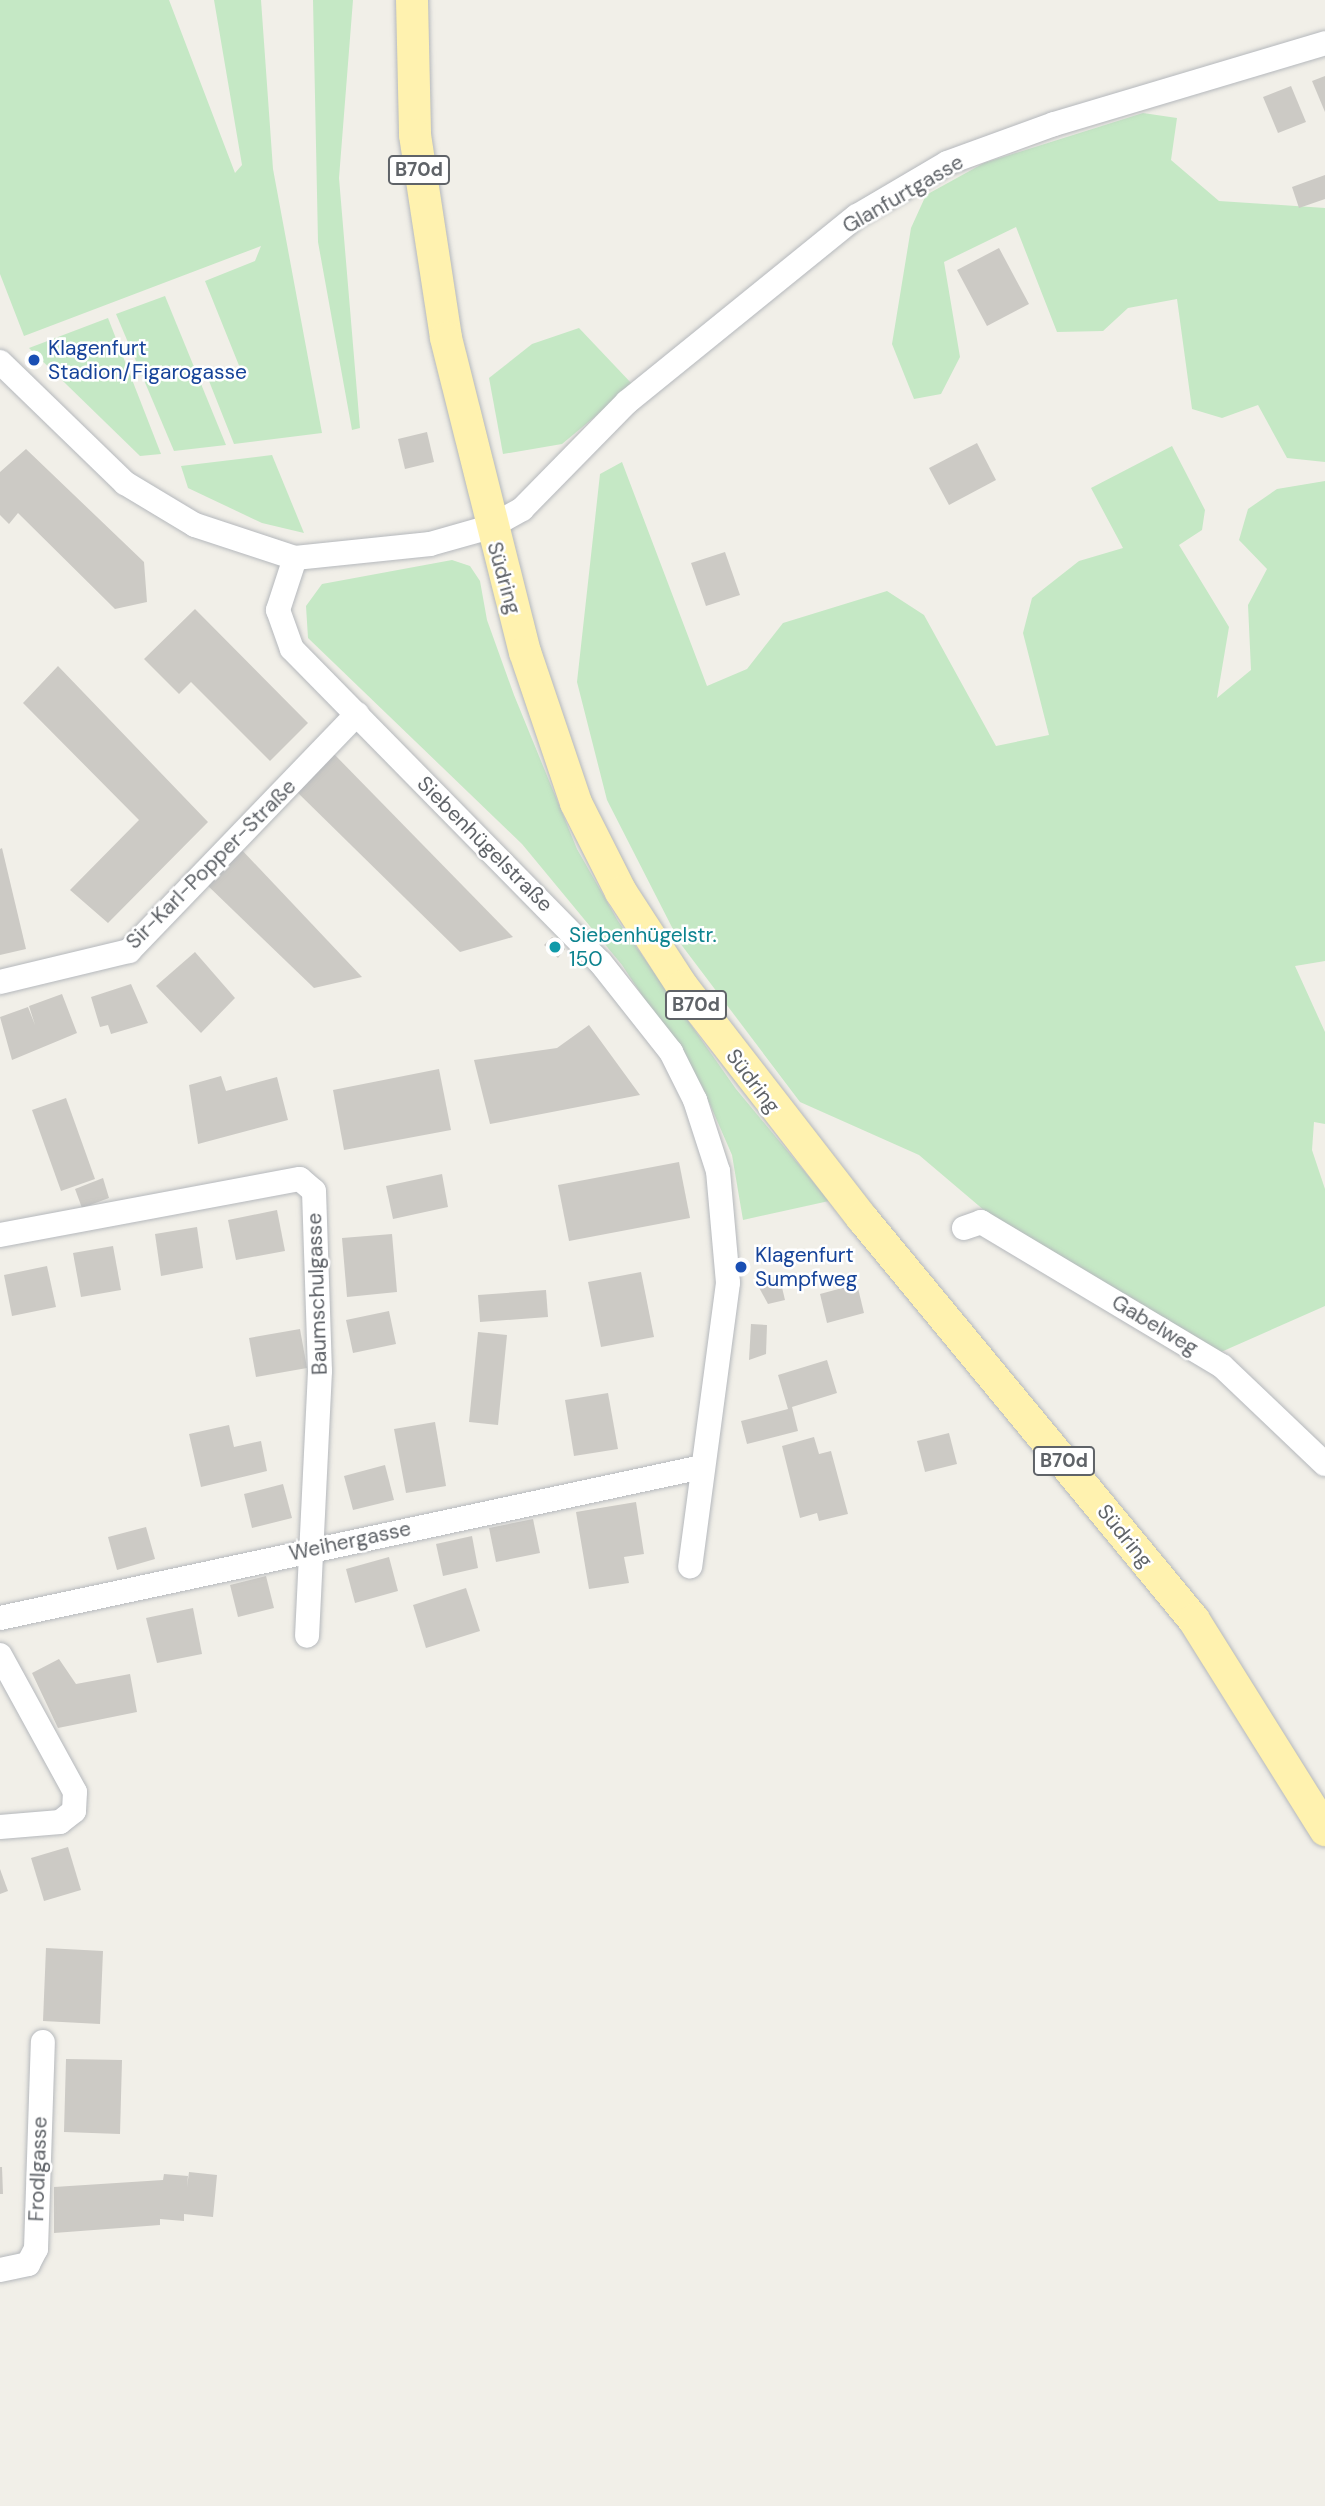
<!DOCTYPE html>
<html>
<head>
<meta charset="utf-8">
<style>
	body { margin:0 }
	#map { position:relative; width:1325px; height:2506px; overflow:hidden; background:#f1efe8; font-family:"DM Sans",sans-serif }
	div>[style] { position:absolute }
	.green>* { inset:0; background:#c5e8c5 }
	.building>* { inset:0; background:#cccac5 }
	.roads { filter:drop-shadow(0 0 2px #b5b8bc) drop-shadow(0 0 2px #b5b8bc) }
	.minor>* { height:24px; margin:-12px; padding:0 12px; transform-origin:12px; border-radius:12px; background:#fff }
	.major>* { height:32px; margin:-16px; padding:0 16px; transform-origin:16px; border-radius:16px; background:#fff2af }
	.dots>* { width:19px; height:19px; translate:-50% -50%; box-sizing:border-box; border:4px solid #fff; border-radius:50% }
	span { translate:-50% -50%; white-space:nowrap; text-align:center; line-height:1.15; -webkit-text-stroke:5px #fff; paint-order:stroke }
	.shield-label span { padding:2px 5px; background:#fff; border:2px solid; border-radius:5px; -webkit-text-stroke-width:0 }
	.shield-label { font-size:19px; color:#5f6368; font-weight:700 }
	.street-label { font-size:21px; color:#5f6368 }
	.transit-label { font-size:21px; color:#164399 }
	.left { translate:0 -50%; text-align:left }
	.culture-label { font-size:21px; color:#0d838f }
</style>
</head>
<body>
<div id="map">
	<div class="green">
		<i style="clip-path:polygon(0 0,169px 0,235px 173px,242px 165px,214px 0,261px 0,273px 169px,322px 433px,234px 444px,209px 381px,240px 368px,205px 281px,255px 261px,261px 246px,24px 336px,0 274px)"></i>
		<i style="clip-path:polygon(313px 0,353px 0,339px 178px,360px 428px,352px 430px,318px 242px)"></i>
		<i style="clip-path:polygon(1143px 113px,1177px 118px,1171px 160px,1219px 201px,1325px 208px,1325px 462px,1287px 458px,1258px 405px,1222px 418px,1192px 409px,1177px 299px,1128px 308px,1103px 331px,1057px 332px,1016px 227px,944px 262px,960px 357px,941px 394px,914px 399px,892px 344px,911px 228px,926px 195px,984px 163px)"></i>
		<i style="clip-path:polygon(165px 296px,226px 445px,174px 451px,116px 314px)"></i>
		<i style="clip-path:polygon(108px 318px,161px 454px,140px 456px,29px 348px)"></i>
		<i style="clip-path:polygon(579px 328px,633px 385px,562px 444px,503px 454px,489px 378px,532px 344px)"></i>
		<i style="clip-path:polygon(1172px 446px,1205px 510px,1202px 530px,1179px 545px,1229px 627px,1217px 698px,1251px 670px,1248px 605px,1267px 569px,1239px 540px,1248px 509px,1277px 489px,1325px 481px,1325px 961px,1295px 966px,1325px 1032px,1325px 1124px,1314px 1122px,1312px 1150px,1325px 1189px,1325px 1306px,1221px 1352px,985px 1211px,919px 1155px,800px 1102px,680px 943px,607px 800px,577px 682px,600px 474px,622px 462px,707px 686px,747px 669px,783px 623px,887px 591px,924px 615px,996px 746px,1049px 735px,1023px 633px,1032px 598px,1079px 561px,1123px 548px,1091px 488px)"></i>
		<i style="clip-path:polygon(272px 455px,304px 533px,262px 523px,188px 488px,181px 466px)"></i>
		<i style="clip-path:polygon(452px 560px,470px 566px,480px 581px,487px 620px,514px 695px,577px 849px,618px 921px,736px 1089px,829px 1201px,743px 1220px,732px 1155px,702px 1086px,622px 965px,522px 844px,308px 638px,306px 606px,322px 584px)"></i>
	</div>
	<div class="building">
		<i style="clip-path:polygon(1325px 76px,1325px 112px,1312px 81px)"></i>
		<i style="clip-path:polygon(1291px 86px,1306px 122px,1278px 133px,1263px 97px)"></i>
		<i style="clip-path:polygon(1325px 175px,1325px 199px,1299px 208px,1292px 187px)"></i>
		<i style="clip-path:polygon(999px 248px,1029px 304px,987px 326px,957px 270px)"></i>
		<i style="clip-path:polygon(427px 432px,434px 462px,405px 469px,398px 439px)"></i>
		<i style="clip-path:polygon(977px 443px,996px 480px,949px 505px,929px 468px)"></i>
		<i style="clip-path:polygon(26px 449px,144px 562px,147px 602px,115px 609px,18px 513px,9px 524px,0 515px,0 472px)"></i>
		<i style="clip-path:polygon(725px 552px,740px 595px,706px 606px,691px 563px)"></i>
		<i style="clip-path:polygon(195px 609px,308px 723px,270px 761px,191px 682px,179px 694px,144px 659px)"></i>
		<i style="clip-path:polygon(58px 666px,208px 822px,108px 923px,70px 890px,139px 820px,23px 703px)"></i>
		<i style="clip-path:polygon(333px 753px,513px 937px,460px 952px,297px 792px)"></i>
		<i style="clip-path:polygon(2px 848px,26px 949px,0 955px,0 849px)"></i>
		<i style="clip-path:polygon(240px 848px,362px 977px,314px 988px,205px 883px)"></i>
		<i style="clip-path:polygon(552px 937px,565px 949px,558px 958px,544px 945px)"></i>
		<i style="clip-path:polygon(195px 952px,235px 998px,201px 1033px,156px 986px)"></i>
		<i style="clip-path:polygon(131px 984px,148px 1023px,111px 1034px,108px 1025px,100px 1027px,91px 997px)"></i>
		<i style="clip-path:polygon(62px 994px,77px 1033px,12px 1060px,0 1017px,28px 1007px,35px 1025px,29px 1006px)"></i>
		<i style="clip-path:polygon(589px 1025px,640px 1095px,490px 1124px,474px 1060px,557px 1048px)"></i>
		<i style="clip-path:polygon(439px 1069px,451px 1130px,344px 1150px,333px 1090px)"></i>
		<i style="clip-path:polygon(221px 1076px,226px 1091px,277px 1077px,288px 1120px,198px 1144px,189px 1085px)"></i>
		<i style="clip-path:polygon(66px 1098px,95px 1179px,61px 1191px,32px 1110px)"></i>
		<i style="clip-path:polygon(679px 1162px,690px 1218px,569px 1241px,558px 1185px)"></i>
		<i style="clip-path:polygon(442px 1174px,448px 1207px,393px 1219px,386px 1186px)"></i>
		<i style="clip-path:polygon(103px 1178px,109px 1198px,82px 1208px,75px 1189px)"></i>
		<i style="clip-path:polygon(277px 1210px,285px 1251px,236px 1260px,228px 1220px)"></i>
		<i style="clip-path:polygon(197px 1227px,203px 1268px,161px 1276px,155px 1234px)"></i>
		<i style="clip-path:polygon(392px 1234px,397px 1292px,347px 1297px,342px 1238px)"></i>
		<i style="clip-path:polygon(113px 1246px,121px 1290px,81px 1297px,73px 1253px)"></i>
		<i style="clip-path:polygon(47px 1266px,56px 1307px,12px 1316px,4px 1275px)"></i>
		<i style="clip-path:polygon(641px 1272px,654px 1337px,601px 1347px,588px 1282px)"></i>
		<i style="clip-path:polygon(779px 1275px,785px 1300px,768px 1304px,756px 1282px)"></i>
		<i style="clip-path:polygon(857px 1284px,864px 1313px,827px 1323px,820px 1294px)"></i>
		<i style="clip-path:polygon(546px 1290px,548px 1317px,480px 1322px,478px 1295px)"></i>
		<i style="clip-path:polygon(389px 1311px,396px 1344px,353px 1353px,346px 1320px)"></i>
		<i style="clip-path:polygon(751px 1324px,767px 1325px,766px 1354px,749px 1360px)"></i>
		<i style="clip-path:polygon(300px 1329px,307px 1368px,256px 1377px,249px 1338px)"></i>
		<i style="clip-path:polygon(478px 1332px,507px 1335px,498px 1425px,469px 1422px)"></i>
		<i style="clip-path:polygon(827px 1360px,837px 1393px,792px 1407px,798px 1431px,747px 1444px,741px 1421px,788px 1409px,778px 1375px)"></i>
		<i style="clip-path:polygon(608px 1393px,618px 1449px,574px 1456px,565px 1400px)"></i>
		<i style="clip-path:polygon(435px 1422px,446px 1486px,406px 1493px,394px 1429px)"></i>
		<i style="clip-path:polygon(229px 1425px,234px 1447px,261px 1441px,267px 1471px,201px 1487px,189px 1434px)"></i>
		<i style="clip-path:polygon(949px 1433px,957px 1464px,925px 1472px,917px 1441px)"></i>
		<i style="clip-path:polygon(814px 1437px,819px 1454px,831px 1451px,848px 1514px,819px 1521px,817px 1513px,800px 1518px,782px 1446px)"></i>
		<i style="clip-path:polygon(385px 1465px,394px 1500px,353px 1510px,344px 1476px)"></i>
		<i style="clip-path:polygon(283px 1484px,292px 1518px,252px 1528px,244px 1494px)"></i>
		<i style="clip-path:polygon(636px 1502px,644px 1554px,624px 1557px,629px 1583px,589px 1589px,576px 1512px)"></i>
		<i style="clip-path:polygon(533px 1519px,540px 1553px,496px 1562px,489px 1528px)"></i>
		<i style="clip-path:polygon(146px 1527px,155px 1559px,117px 1570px,108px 1537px)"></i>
		<i style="clip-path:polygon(472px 1536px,478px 1568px,443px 1576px,436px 1544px)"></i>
		<i style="clip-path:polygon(389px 1557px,398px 1591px,355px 1603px,346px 1569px)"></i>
		<i style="clip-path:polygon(266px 1576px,274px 1608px,238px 1617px,230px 1585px)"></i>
		<i style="clip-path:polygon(466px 1588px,480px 1631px,426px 1648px,413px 1605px)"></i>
		<i style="clip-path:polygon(193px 1608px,202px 1654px,157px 1663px,146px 1618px)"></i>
		<i style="clip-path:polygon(59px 1659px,76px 1684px,130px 1674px,137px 1712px,58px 1728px,32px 1673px)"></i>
		<i style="clip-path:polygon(68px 1847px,81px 1890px,44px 1901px,31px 1858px)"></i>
		<i style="clip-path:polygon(0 1869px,8px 1891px,0 1894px)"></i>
		<i style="clip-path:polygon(46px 1948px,103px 1951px,100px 2024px,43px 2021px)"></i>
		<i style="clip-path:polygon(66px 2059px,122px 2060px,120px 2134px,64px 2132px)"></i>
		<i style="clip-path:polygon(0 2167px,2px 2167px,3px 2194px,0 2194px)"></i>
		<i style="clip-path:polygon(189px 2172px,217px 2175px,213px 2217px,184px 2214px,184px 2221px,160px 2219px,160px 2225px,54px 2233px,54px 2187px,163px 2180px,164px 2174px,188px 2176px,187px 2187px)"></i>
	</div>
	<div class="roads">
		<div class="minor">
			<i style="left:0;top:362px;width:174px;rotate:44.1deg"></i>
			<i style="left:125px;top:483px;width:82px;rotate:31deg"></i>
			<i style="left:195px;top:525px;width:105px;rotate:18.3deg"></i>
			<i style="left:295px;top:558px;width:136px;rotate:-5.9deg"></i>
			<i style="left:430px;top:544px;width:62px;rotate:-15.8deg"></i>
			<i style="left:490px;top:527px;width:37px;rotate:-29deg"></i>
			<i style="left:522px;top:509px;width:150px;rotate:-45.5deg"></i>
			<i style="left:627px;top:402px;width:296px;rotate:-39deg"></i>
			<i style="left:857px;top:216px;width:104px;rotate:-30.5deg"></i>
			<i style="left:947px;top:163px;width:114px;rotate:-20deg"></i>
			<i style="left:1054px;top:124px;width:283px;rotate:-16.6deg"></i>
			<i style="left:295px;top:558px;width:55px;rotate:108.1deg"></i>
			<i style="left:278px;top:610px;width:41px;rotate:70.3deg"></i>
			<i style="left:292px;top:649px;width:439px;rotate:45.5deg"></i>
			<i style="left:600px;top:962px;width:115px;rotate:51.7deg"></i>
			<i style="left:671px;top:1052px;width:54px;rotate:63.4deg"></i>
			<i style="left:695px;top:1100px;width:75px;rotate:72.1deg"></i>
			<i style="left:718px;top:1171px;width:112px;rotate:84.9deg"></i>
			<i style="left:728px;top:1283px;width:286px;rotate:97.6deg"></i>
			<i style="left:0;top:982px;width:133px;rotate:-13.5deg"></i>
			<i style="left:129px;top:951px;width:329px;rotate:-46.1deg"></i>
			<i style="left:964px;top:1228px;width:18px;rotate:-19deg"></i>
			<i style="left:981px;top:1222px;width:281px;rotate:30.9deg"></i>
			<i style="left:1222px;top:1366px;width:142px;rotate:43.6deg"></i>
			<i style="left:0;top:1235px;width:305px;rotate:-10.6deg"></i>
			<i style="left:300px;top:1179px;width:18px;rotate:41deg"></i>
			<i style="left:314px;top:1191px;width:180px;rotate:88.1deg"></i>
			<i style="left:320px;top:1371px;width:265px;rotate:92.8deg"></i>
			<i style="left:0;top:1618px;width:718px;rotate:-12.14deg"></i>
			<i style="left:0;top:1655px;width:156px;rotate:61.3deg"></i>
			<i style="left:75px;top:1792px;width:19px;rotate:93deg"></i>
			<i style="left:74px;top:1811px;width:18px;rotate:142deg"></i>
			<i style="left:60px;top:1822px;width:60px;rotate:175.2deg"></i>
			<i style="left:0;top:2270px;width:29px;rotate:-12deg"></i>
			<i style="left:28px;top:2264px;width:17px;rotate:-62deg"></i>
			<i style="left:36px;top:2249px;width:207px;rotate:-88.1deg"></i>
		</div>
		<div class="major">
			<i style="left:412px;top:0;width:135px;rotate:88.7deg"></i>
			<i style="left:415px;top:135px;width:205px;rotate:81.3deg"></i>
			<i style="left:446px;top:338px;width:324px;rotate:75.9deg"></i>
			<i style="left:525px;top:652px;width:159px;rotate:71.3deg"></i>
			<i style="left:576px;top:803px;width:100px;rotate:63.2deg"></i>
			<i style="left:621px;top:892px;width:112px;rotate:57deg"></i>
			<i style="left:682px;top:986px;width:294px;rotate:52.2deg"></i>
			<i style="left:862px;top:1218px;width:521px;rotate:50.45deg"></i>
			<i style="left:1194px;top:1620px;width:248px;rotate:58deg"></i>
		</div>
	</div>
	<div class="dots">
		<i style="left:34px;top:360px;background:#1a4fb4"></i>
		<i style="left:555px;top:947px;background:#0f9aa8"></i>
		<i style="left:741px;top:1267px;background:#1a4fb4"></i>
	</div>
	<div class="shield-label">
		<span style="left:419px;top:170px">B70d</span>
		<span style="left:696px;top:1005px">B70d</span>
		<span style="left:1064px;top:1461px">B70d</span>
	</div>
	<div class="street-label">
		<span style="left:903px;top:194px;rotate:-30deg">Glanfurtgasse</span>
		<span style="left:504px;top:578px;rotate:74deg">Südring</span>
		<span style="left:485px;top:844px;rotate:45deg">Siebenhügelstraße</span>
		<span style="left:211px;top:864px;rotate:-45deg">Sir-Karl-Popper-Straße</span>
		<span style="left:753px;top:1081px;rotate:53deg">Südring</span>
		<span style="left:317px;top:1294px;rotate:-92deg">Baumschulgasse</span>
		<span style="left:1155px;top:1325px;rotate:31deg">Gabelweg</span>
		<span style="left:1125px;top:1536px;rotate:51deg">Südring</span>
		<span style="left:350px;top:1541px;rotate:-12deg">Weihergasse</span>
		<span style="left:38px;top:2169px;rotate:-88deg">Frodlgasse</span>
	</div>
	<div class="transit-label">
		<span class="left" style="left:48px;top:360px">Klagenfurt<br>Stadion/Figarogasse</span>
		<span class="left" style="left:755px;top:1267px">Klagenfurt<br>Sumpfweg</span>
	</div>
	<div class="culture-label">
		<span class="left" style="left:569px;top:947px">Siebenhügelstr.<br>150</span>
	</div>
</div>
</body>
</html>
